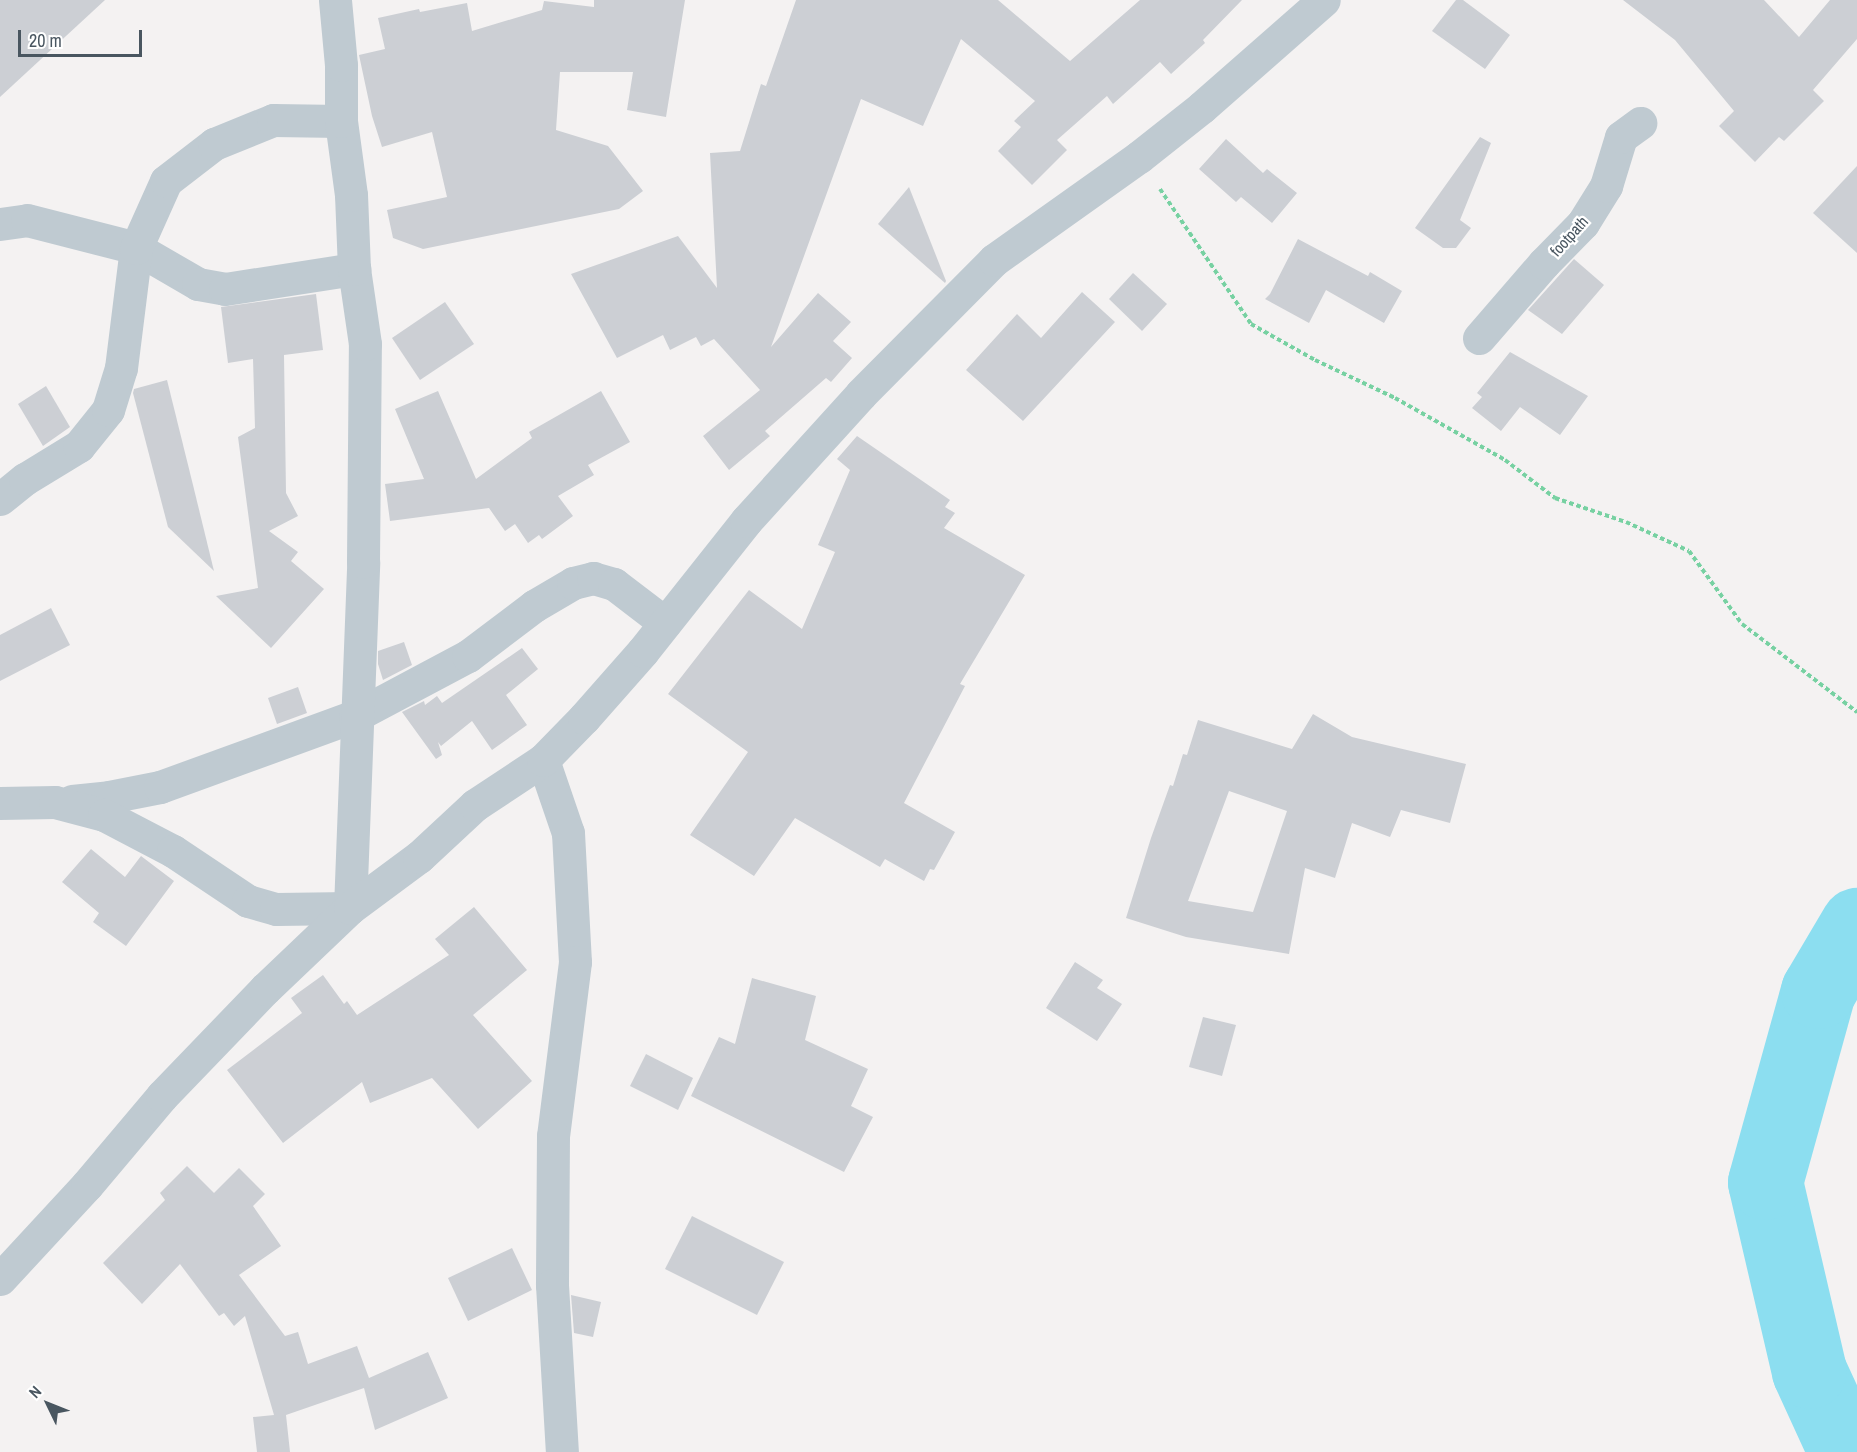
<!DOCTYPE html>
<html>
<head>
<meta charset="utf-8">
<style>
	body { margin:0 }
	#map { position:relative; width:1857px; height:1452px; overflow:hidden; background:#f4f2f2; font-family:"Archivo Narrow",sans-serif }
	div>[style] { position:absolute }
	.river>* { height:75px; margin:-37.5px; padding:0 37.5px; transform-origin:37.5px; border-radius:37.5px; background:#8cdef0 }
	.building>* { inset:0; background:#cccfd4 }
	.path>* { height:4px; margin-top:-2px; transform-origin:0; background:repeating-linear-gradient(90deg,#77d1a2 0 4.5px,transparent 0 7.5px) }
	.minor>* { height:33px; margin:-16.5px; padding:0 16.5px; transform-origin:16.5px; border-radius:16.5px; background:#bfcad1 }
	span { translate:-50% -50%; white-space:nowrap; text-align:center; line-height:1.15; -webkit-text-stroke:4.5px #fff; paint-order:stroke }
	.street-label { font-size:16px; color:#495660 }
	.north { position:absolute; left:18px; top:1374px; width:60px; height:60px; -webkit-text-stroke:4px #fff; paint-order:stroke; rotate:313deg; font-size:16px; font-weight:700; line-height:24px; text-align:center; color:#495660 }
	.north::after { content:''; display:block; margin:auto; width:21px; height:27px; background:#495660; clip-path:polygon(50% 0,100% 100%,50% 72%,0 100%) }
	.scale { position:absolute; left:18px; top:30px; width:124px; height:27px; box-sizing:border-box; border:3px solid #495660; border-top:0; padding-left:8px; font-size:18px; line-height:21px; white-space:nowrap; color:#495660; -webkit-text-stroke:4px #fff; paint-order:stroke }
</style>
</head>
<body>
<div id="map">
	<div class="river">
		<i style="left:1846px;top:1452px;width:89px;rotate:-114.6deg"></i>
		<i style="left:1809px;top:1371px;width:194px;rotate:-103.1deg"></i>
		<i style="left:1765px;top:1182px;width:198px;rotate:-74.5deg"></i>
		<i style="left:1818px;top:991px;width:77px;rotate:-59.4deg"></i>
	</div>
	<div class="building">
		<i style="clip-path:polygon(0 0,105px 0,0 97px)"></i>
		<i style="clip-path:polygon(594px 0,685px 0,666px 117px,627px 110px,633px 72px,560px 72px,556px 130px,608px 146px,643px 191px,619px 209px,423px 249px,393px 238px,387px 210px,447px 197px,432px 132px,382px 147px,372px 116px,359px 55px,385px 49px,378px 18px,419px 9px,420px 12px,467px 3px,472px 31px,542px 10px,544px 1px,594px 7px)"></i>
		<i style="clip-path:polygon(796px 0,998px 0,1070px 61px,1140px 0,1242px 0,1203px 40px,1205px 43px,1171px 74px,1160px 62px,1113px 104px,1107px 96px,1057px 140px,1067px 150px,1032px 185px,998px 151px,1021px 127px,1014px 121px,1035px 101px,961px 39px,923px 126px,861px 99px,771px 347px,818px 293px,851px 322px,833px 341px,852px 358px,831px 382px,826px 378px,765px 431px,770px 436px,729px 470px,703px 436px,760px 390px,714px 339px,701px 346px,696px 337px,670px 350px,663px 335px,617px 358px,571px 274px,678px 236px,717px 288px,710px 153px,740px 151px,761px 84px,766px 86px)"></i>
		<i style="clip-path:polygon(1456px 0,1463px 0,1510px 35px,1485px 69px,1432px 31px)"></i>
		<i style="clip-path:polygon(1623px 0,1764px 0,1799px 37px,1830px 0,1857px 0,1857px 39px,1813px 90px,1824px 101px,1784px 141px,1779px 137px,1755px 162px,1719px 126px,1734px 111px,1675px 40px)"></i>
		<i style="clip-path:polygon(1480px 137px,1491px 143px,1460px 220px,1471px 228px,1456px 248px,1443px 248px,1415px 228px)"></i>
		<i style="clip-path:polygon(1226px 139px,1263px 173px,1267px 169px,1297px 193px,1272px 223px,1241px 197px,1236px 202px,1199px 169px)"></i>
		<i style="clip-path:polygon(1857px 166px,1857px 253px,1813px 213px)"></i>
		<i style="clip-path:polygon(909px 187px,946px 281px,945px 283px,878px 224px)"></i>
		<i style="clip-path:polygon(1298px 239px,1368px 276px,1370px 272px,1402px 291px,1384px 323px,1326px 290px,1309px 323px,1265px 299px,1270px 294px)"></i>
		<i style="clip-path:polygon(1574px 259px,1604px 285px,1562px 334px,1528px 310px)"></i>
		<i style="clip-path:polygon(1133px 273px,1167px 304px,1142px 331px,1109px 299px)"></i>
		<i style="clip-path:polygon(1082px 292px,1115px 322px,1023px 421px,966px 370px,1017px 314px,1041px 338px)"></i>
		<i style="clip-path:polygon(316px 294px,323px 350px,284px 355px,286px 493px,298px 516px,269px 531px,298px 552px,291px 561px,324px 589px,271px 648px,216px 596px,258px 588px,238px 437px,255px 428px,253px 359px,228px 363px,221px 307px)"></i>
		<i style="clip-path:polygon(445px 302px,474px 344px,420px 380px,392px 338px)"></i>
		<i style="clip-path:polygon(1510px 352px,1588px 396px,1560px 435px,1520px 407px,1501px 431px,1472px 408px,1482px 397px,1477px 393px)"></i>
		<i style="clip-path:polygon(167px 380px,193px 485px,214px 571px,168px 527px,133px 393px,134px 389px)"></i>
		<i style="clip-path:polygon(46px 386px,70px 427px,43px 446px,18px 404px)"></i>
		<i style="clip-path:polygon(438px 391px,476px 479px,532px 438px,529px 432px,601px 391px,630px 442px,588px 465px,594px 475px,558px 496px,573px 516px,542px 539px,539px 535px,528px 543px,515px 524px,505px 531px,489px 508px,390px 521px,385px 484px,424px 479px,395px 409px)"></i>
		<i style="clip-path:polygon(857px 436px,950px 500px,945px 507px,955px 513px,944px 528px,1025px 575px,960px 684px,965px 686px,904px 803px,955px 832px,934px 870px,930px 869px,924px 881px,885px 859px,880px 867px,795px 818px,754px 876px,690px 835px,748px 752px,668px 694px,749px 590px,802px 629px,835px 552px,818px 545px,850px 470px,837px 459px)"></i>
		<i style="clip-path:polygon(51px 608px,70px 645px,0 681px,0 635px)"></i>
		<i style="clip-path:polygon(404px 642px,412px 665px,383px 680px,378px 664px,378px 651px)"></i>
		<i style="clip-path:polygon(522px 648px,538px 669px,506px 695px,527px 725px,492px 750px,472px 721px,441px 746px,438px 742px,442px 755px,436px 759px,402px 712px,424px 701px,425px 705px,437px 696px,442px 703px)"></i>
		<i style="clip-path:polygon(298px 687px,307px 713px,277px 724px,268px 698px)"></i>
		<i style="clip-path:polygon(evenodd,1313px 714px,1352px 737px,1466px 764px,1450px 823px,1401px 810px,1390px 837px,1352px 823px,1335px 878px,1305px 868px,1289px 954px,1186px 937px,1126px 918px,1151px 838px,1170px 785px,1173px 786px,1183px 754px,1187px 755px,1198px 720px,1292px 749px,1313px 714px,1229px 791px,1287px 811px,1253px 912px,1188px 901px,1229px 791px)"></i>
		<i style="clip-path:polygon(91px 849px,125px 877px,141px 856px,174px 881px,126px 946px,93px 922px,99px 913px,62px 882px)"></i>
		<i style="clip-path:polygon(474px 907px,527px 970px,473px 1015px,532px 1081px,478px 1129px,432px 1078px,370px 1103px,362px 1082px,283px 1143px,227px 1070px,302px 1013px,291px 998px,323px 975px,344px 1004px,347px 1001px,357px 1015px,449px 955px,435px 939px)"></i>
		<i style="clip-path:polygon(1075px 962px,1103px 980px,1097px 988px,1122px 1004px,1097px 1041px,1046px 1008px)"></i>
		<i style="clip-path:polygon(752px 978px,816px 996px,805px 1040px,868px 1069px,851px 1106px,873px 1117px,844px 1172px,691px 1096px,719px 1037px,735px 1044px)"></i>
		<i style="clip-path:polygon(1203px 1017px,1236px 1025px,1222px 1076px,1189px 1067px)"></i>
		<i style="clip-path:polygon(646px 1054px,693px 1078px,678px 1110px,630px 1086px)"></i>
		<i style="clip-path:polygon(187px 1166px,214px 1193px,239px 1168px,265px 1194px,253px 1206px,281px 1246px,239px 1275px,285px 1336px,298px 1332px,308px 1364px,357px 1346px,369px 1378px,428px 1352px,448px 1398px,375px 1430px,364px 1388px,286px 1415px,290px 1452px,257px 1452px,253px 1417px,274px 1415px,245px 1316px,234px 1326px,224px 1313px,219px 1316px,180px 1264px,142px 1304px,103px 1263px,165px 1200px,160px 1193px)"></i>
		<i style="clip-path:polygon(692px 1216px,784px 1262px,757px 1315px,665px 1269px)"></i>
		<i style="clip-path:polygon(512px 1248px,532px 1290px,468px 1321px,448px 1278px)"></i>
		<i style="clip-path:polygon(571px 1295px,601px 1302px,593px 1337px,574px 1333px)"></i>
	</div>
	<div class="path">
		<i style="left:1160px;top:189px;width:163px;rotate:56deg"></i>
		<i style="left:1251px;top:324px;width:73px;rotate:29.4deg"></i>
		<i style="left:1315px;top:360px;width:89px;rotate:25.4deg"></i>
		<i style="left:1395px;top:398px;width:126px;rotate:29.4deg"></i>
		<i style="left:1505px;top:460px;width:63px;rotate:37.2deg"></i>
		<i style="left:1555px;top:498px;width:75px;rotate:18.7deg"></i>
		<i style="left:1626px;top:522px;width:69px;rotate:24.7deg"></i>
		<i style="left:1689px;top:551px;width:90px;rotate:54deg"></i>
		<i style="left:1742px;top:624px;width:145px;rotate:37.4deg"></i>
	</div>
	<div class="minor">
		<i style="left:0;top:224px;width:27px;rotate:-8deg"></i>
		<i style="left:27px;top:220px;width:113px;rotate:14.4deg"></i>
		<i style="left:136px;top:248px;width:72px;rotate:30.1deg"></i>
		<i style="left:198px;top:284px;width:27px;rotate:10deg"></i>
		<i style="left:225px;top:289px;width:131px;rotate:-8.8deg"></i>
		<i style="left:1479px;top:338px;width:99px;rotate:-49.1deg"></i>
		<i style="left:1544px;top:263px;width:56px;rotate:-45.7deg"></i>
		<i style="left:1583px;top:223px;width:44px;rotate:-58.1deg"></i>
		<i style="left:1606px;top:186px;width:51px;rotate:-73deg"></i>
		<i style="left:1621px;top:137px;width:24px;rotate:-36deg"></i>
		<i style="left:0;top:499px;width:32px;rotate:-39deg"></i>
		<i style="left:25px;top:479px;width:63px;rotate:-31.4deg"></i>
		<i style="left:79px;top:446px;width:46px;rotate:-51.1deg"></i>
		<i style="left:108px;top:410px;width:44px;rotate:-72.8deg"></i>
		<i style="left:121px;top:368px;width:121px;rotate:-82.9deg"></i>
		<i style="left:136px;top:248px;width:73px;rotate:-65.9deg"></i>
		<i style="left:166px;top:181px;width:61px;rotate:-37.6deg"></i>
		<i style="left:214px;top:144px;width:64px;rotate:-22.1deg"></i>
		<i style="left:273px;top:120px;width:68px;rotate:0.8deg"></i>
		<i style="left:543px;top:760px;width:77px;rotate:71.1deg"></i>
		<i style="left:568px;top:833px;width:129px;rotate:86.9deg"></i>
		<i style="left:575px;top:962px;width:175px;rotate:97.2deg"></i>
		<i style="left:553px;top:1136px;width:149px;rotate:90.4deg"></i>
		<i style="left:552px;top:1285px;width:167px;rotate:86.6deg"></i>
		<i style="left:72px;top:801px;width:37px;rotate:-6deg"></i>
		<i style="left:109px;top:797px;width:52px;rotate:-11.1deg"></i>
		<i style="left:160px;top:787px;width:208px;rotate:-20deg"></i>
		<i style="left:355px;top:716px;width:128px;rotate:-28deg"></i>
		<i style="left:468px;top:656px;width:83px;rotate:-37.1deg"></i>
		<i style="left:534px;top:606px;width:45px;rotate:-30.5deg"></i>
		<i style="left:573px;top:583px;width:21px;rotate:-14deg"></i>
		<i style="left:593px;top:578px;width:22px;rotate:16deg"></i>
		<i style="left:614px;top:584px;width:64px;rotate:37.4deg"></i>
		<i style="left:0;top:803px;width:55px;rotate:-1deg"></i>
		<i style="left:55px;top:802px;width:51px;rotate:14.9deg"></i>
		<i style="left:104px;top:815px;width:78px;rotate:27.6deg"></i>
		<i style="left:173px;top:851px;width:90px;rotate:33.7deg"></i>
		<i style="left:248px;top:901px;width:29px;rotate:16deg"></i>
		<i style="left:276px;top:909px;width:74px;rotate:-0.8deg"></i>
		<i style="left:350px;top:908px;width:346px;rotate:-87.8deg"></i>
		<i style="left:363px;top:562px;width:218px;rotate:-89.5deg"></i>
		<i style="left:365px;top:344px;width:76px;rotate:-98.3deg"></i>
		<i style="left:354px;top:269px;width:74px;rotate:-92.3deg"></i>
		<i style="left:351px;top:195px;width:75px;rotate:-97.7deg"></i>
		<i style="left:341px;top:121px;width:56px;rotate:-90deg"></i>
		<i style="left:341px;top:65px;width:65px;rotate:-95.3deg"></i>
		<i style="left:0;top:1279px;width:128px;rotate:-47.2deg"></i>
		<i style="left:87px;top:1185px;width:116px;rotate:-49.9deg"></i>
		<i style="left:162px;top:1096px;width:149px;rotate:-46.1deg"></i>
		<i style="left:265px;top:989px;width:117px;rotate:-43.6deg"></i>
		<i style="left:350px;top:908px;width:86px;rotate:-36.5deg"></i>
		<i style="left:419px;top:857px;width:76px;rotate:-42.9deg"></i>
		<i style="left:475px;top:805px;width:82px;rotate:-33.5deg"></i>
		<i style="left:543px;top:760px;width:59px;rotate:-45.7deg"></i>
		<i style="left:584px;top:718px;width:89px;rotate:-48.6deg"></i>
		<i style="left:643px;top:651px;width:166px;rotate:-51.6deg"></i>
		<i style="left:746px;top:521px;width:171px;rotate:-47.8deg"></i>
		<i style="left:861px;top:394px;width:189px;rotate:-45.2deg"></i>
		<i style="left:994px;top:260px;width:178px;rotate:-35.4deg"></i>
		<i style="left:1139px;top:157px;width:80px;rotate:-38.4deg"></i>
		<i style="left:1202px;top:107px;width:162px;rotate:-41.3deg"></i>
	</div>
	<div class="street-label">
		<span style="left:1569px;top:236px;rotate:-48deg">footpath</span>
	</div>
	<div class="north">N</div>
	<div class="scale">20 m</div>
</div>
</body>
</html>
